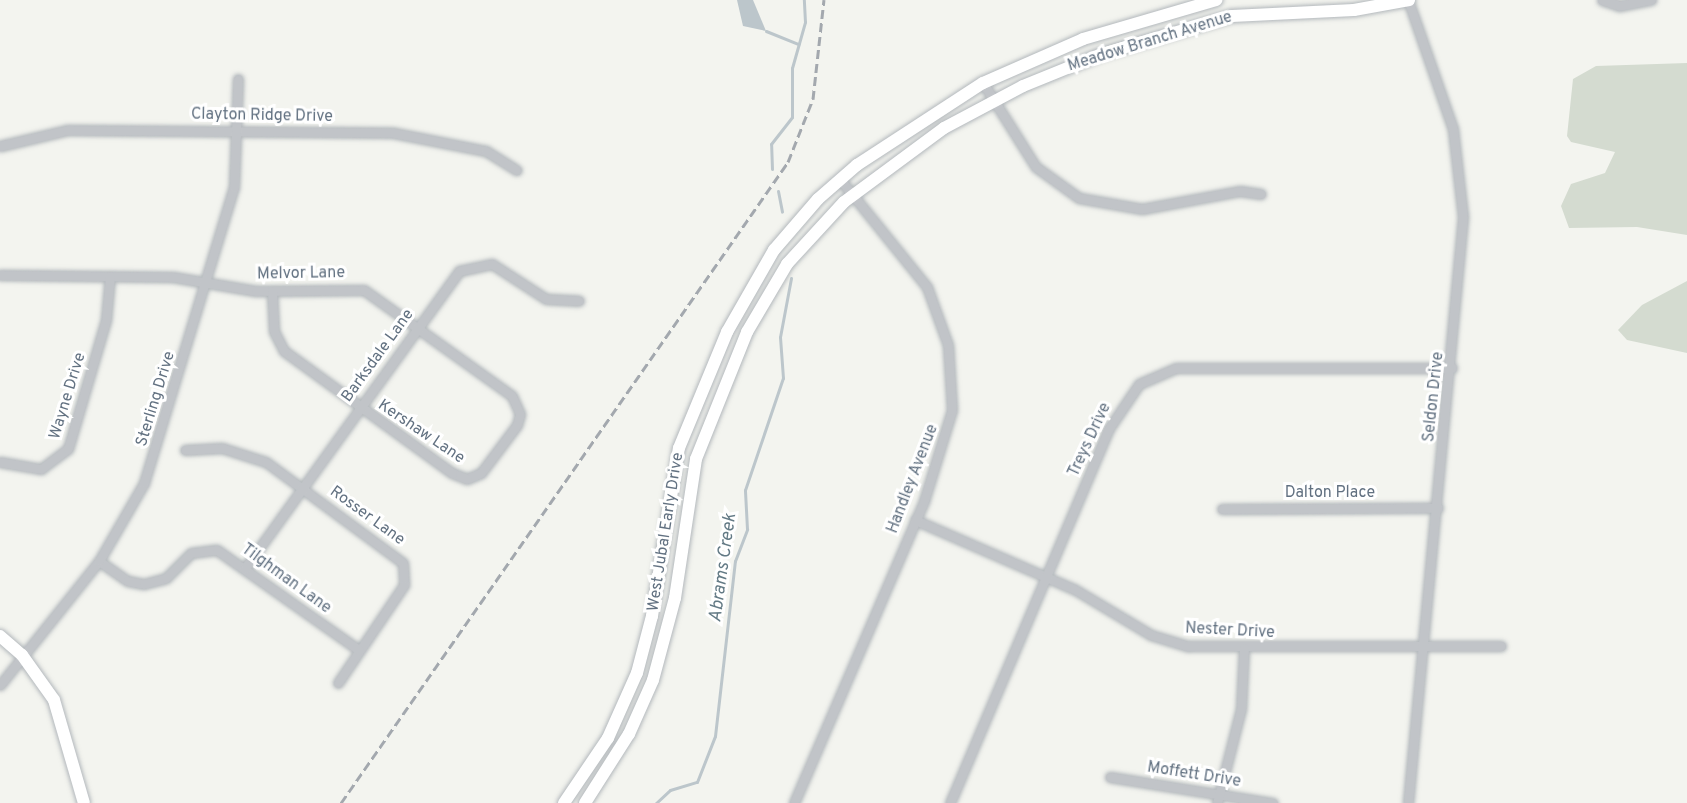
<!DOCTYPE html>
<html>
<head>
<meta charset="utf-8">
<style>
	body { margin:0 }
	#map { position:relative; width:1687px; height:803px; overflow:hidden; background:#f3f4ef; font-family:Overpass,sans-serif }
	div>[style] { position:absolute }
	.green>* { inset:0; background:#d4dbd0 }
	.water>* { inset:0; background:#bcc6cb }
	.stream>* { height:3px; margin:-1.5px; padding:0 1.5px; transform-origin:1.5px; border-radius:1.5px; background:#bcc6cb }
	.roads { filter:drop-shadow(0 0 2px #b3b8bc) drop-shadow(0 0 2px #b3b8bc) }
	.street>* { height:9px; margin:-4.5px; padding:0 4.5px; transform-origin:4.5px; border-radius:4.5px; background:#c1c4c8 }
	.secondary>* { height:12px; margin:-6px; padding:0 6px; transform-origin:6px; border-radius:6px; background:#fff }
	.rail>* { height:3px; margin-top:-1.5px; transform-origin:0; background:repeating-linear-gradient(90deg,#a3a8ae 0 9px,transparent 0 13.5px) }
	span { translate:-50% -50%; white-space:nowrap; text-align:center; line-height:1.15; -webkit-text-stroke:6px #fff; paint-order:stroke }
	.street-label { font-size:16px; color:#627181 }
	.water-label { font-size:18px; color:#637a85; font-style:italic }
</style>
</head>
<body>
<div id="map">
	<div class="green">
		<i style="clip-path:polygon(1687px 63px,1687px 235px,1637px 227px,1569px 228px,1561px 206px,1571px 184px,1605px 173px,1615px 152px,1571px 142px,1567px 136px,1573px 79px,1596px 66px)"></i>
		<i style="clip-path:polygon(1687px 281px,1687px 353px,1627px 340px,1618px 330px,1642px 305px)"></i>
	</div>
	<div class="water">
		<i style="clip-path:polygon(737px 0,753px 0,766px 31px,743px 26px)"></i>
	</div>
	<div class="stream">
		<i style="left:766px;top:31px;width:35px;rotate:22deg"></i>
		<i style="left:772px;top:169px;width:25px;rotate:-92deg"></i>
		<i style="left:771px;top:144px;width:34px;rotate:-52deg"></i>
		<i style="left:792px;top:117px;width:49px;rotate:-90deg"></i>
		<i style="left:792px;top:68px;width:48px;rotate:-74.2deg"></i>
		<i style="left:805px;top:22px;width:22px;rotate:-93deg"></i>
		<i style="left:778px;top:191px;width:21px;rotate:79deg"></i>
		<i style="left:656px;top:803px;width:19px;rotate:-43deg"></i>
		<i style="left:670px;top:790px;width:28px;rotate:-17deg"></i>
		<i style="left:697px;top:782px;width:49px;rotate:-68.6deg"></i>
		<i style="left:715px;top:736px;width:176px;rotate:-83.5deg"></i>
		<i style="left:735px;top:561px;width:34px;rotate:-69deg"></i>
		<i style="left:747px;top:529px;width:39px;rotate:-93deg"></i>
		<i style="left:745px;top:490px;width:118px;rotate:-71.3deg"></i>
		<i style="left:783px;top:378px;width:41px;rotate:-94.2deg"></i>
		<i style="left:780px;top:337px;width:60px;rotate:-79.4deg"></i>
	</div>
	<div class="roads">
		<div class="street">
			<i style="left:1602px;top:0;width:18px;rotate:19deg"></i>
			<i style="left:1619px;top:6px;width:33px;rotate:-11deg"></i>
			<i style="left:983px;top:83px;width:99px;rotate:57.8deg"></i>
			<i style="left:1036px;top:167px;width:53px;rotate:35.8deg"></i>
			<i style="left:1079px;top:198px;width:64px;rotate:9.9deg"></i>
			<i style="left:1142px;top:209px;width:100px;rotate:-10.4deg"></i>
			<i style="left:1240px;top:191px;width:21px;rotate:8deg"></i>
			<i style="left:0;top:146px;width:69px;rotate:-13.4deg"></i>
			<i style="left:67px;top:130px;width:327px;rotate:0.5deg"></i>
			<i style="left:394px;top:133px;width:94px;rotate:11.1deg"></i>
			<i style="left:486px;top:151px;width:36px;rotate:32deg"></i>
			<i style="left:0;top:275px;width:173px;rotate:0.7deg"></i>
			<i style="left:173px;top:277px;width:84px;rotate:9.6deg"></i>
			<i style="left:256px;top:291px;width:108px;rotate:-0.5deg"></i>
			<i style="left:364px;top:290px;width:182px;rotate:35.6deg"></i>
			<i style="left:512px;top:396px;width:20px;rotate:66deg"></i>
			<i style="left:520px;top:414px;width:11px;rotate:105deg"></i>
			<i style="left:517px;top:425px;width:60px;rotate:126.9deg"></i>
			<i style="left:481px;top:473px;width:15px;rotate:157deg"></i>
			<i style="left:467px;top:479px;width:16px;rotate:-158deg"></i>
			<i style="left:452px;top:473px;width:208px;rotate:-144deg"></i>
			<i style="left:284px;top:351px;width:22px;rotate:-117deg"></i>
			<i style="left:274px;top:331px;width:40px;rotate:-92.9deg"></i>
			<i style="left:185px;top:450px;width:37px;rotate:-3deg"></i>
			<i style="left:222px;top:448px;width:46px;rotate:17.7deg"></i>
			<i style="left:266px;top:462px;width:170px;rotate:36.4deg"></i>
			<i style="left:403px;top:563px;width:22px;rotate:87deg"></i>
			<i style="left:404px;top:585px;width:118px;rotate:124deg"></i>
			<i style="left:0;top:462px;width:42px;rotate:9.7deg"></i>
			<i style="left:41px;top:469px;width:34px;rotate:-37deg"></i>
			<i style="left:68px;top:449px;width:134px;rotate:-73.6deg"></i>
			<i style="left:106px;top:320px;width:44px;rotate:-84.8deg"></i>
			<i style="left:1222px;top:509px;width:216px;rotate:-0.3deg"></i>
			<i style="left:915px;top:520px;width:173px;rotate:23.5deg"></i>
			<i style="left:1074px;top:589px;width:90px;rotate:30.9deg"></i>
			<i style="left:1151px;top:635px;width:39px;rotate:17deg"></i>
			<i style="left:1188px;top:646px;width:313px"></i>
			<i style="left:99px;top:561px;width:35px;rotate:35deg"></i>
			<i style="left:128px;top:581px;width:16px;rotate:11deg"></i>
			<i style="left:144px;top:584px;width:23px;rotate:-15deg"></i>
			<i style="left:166px;top:578px;width:35px;rotate:-45deg"></i>
			<i style="left:191px;top:553px;width:26px;rotate:-7deg"></i>
			<i style="left:217px;top:550px;width:174px;rotate:35.2deg"></i>
			<i style="left:245px;top:568px;width:366px;rotate:-54.2deg"></i>
			<i style="left:459px;top:271px;width:34px;rotate:-12deg"></i>
			<i style="left:492px;top:264px;width:64px;rotate:32.9deg"></i>
			<i style="left:546px;top:299px;width:33px;rotate:3deg"></i>
			<i style="left:0;top:685px;width:159px;rotate:-51.4deg"></i>
			<i style="left:99px;top:561px;width:90px;rotate:-60deg"></i>
			<i style="left:144px;top:483px;width:309px;rotate:-73.1deg"></i>
			<i style="left:234px;top:187px;width:108px;rotate:-87.9deg"></i>
			<i style="left:1110px;top:777px;width:165px;rotate:9.1deg"></i>
			<i style="left:794px;top:803px;width:329px;rotate:-66.7deg"></i>
			<i style="left:924px;top:501px;width:95px;rotate:-72.9deg"></i>
			<i style="left:952px;top:410px;width:65px;rotate:-93.5deg"></i>
			<i style="left:948px;top:345px;width:62px;rotate:-109.9deg"></i>
			<i style="left:927px;top:287px;width:139px;rotate:-128.9deg"></i>
			<i style="left:950px;top:803px;width:405px;rotate:-67deg"></i>
			<i style="left:1108px;top:430px;width:55px;rotate:-56deg"></i>
			<i style="left:1139px;top:384px;width:40px;rotate:-23.4deg"></i>
			<i style="left:1176px;top:368px;width:276px"></i>
			<i style="left:1217px;top:803px;width:97px;rotate:-75.7deg"></i>
			<i style="left:1241px;top:709px;width:61px;rotate:-87.2deg"></i>
			<i style="left:1408px;top:803px;width:589px;rotate:-84.64deg"></i>
			<i style="left:1463px;top:217px;width:89px;rotate:-96.5deg"></i>
			<i style="left:1453px;top:129px;width:137px;rotate:-109.2deg"></i>
		</div>
		<div class="secondary">
			<i style="left:0;top:636px;width:29px;rotate:41deg"></i>
			<i style="left:22px;top:655px;width:55px;rotate:54.6deg"></i>
			<i style="left:54px;top:700px;width:107px;rotate:73.8deg"></i>
			<i style="left:564px;top:803px;width:78px;rotate:-55.9deg"></i>
			<i style="left:608px;top:738px;width:71px;rotate:-66deg"></i>
			<i style="left:637px;top:673px;width:59px;rotate:-75.3deg"></i>
			<i style="left:652px;top:616px;width:170px;rotate:-80.9deg"></i>
			<i style="left:679px;top:448px;width:126px;rotate:-67.5deg"></i>
			<i style="left:727px;top:332px;width:95px;rotate:-60.2deg"></i>
			<i style="left:774px;top:250px;width:67px;rotate:-49.2deg"></i>
			<i style="left:818px;top:199px;width:52px;rotate:-41.1deg"></i>
			<i style="left:857px;top:165px;width:150px;rotate:-33.1deg"></i>
			<i style="left:983px;top:83px;width:109px;rotate:-23.7deg"></i>
			<i style="left:1083px;top:39px;width:139px;rotate:-16.3deg"></i>
			<i style="left:585px;top:803px;width:82px;rotate:-57.5deg"></i>
			<i style="left:629px;top:734px;width:59px;rotate:-66deg"></i>
			<i style="left:653px;top:680px;width:85px;rotate:-75deg"></i>
			<i style="left:675px;top:598px;width:141px;rotate:-81.4deg"></i>
			<i style="left:696px;top:459px;width:137px;rotate:-68.1deg"></i>
			<i style="left:747px;top:332px;width:79px;rotate:-59.5deg"></i>
			<i style="left:787px;top:264px;width:84px;rotate:-47.4deg"></i>
			<i style="left:844px;top:202px;width:124px;rotate:-36.5deg"></i>
			<i style="left:944px;top:128px;width:89px;rotate:-28deg"></i>
			<i style="left:1023px;top:86px;width:85px;rotate:-22.1deg"></i>
			<i style="left:1102px;top:54px;width:135px;rotate:-16.3deg"></i>
			<i style="left:1232px;top:16px;width:122px;rotate:-2.8deg"></i>
			<i style="left:1354px;top:10px;width:56px;rotate:-10.3deg"></i>
		</div>
	</div>
	<div class="rail">
		<i style="left:341px;top:803px;width:781px;rotate:-55.11deg"></i>
		<i style="left:788px;top:162px;width:68px;rotate:-68.4deg"></i>
		<i style="left:813px;top:99px;width:100px;rotate:-83.7deg"></i>
	</div>
	<div class="street-label">
		<span style="left:1150px;top:42px;rotate:-17deg">Meadow Branch Avenue</span>
		<span style="left:262px;top:116px;rotate:1deg">Clayton Ridge Drive</span>
		<span style="left:301px;top:274px;rotate:-1deg">Melvor Lane</span>
		<span style="left:378px;top:356px;rotate:-54deg">Barksdale Lane</span>
		<span style="left:68px;top:396px;rotate:-73deg">Wayne Drive</span>
		<span style="left:1434px;top:397px;rotate:-84deg">Seldon Drive</span>
		<span style="left:156px;top:399px;rotate:-73deg">Sterling Drive</span>
		<span style="left:421px;top:432px;rotate:34deg">Kershaw Lane</span>
		<span style="left:1090px;top:440px;rotate:-65deg">Treys Drive</span>
		<span style="left:913px;top:479px;rotate:-69deg">Handley Avenue</span>
		<span style="left:1330px;top:493px">Dalton Place</span>
		<span style="left:367px;top:516px;rotate:36deg">Rosser Lane</span>
		<span style="left:666px;top:532px;rotate:-81deg">West Jubal Early Drive</span>
		<span style="left:286px;top:579px;rotate:36deg">Tilghman Lane</span>
		<span style="left:1230px;top:631px;rotate:3deg">Nester Drive</span>
		<span style="left:1194px;top:775px;rotate:9deg">Moffett Drive</span>
	</div>
	<div class="water-label">
		<span style="left:724px;top:568px;rotate:-82deg">Abrams Creek</span>
	</div>
</div>
</body>
</html>
